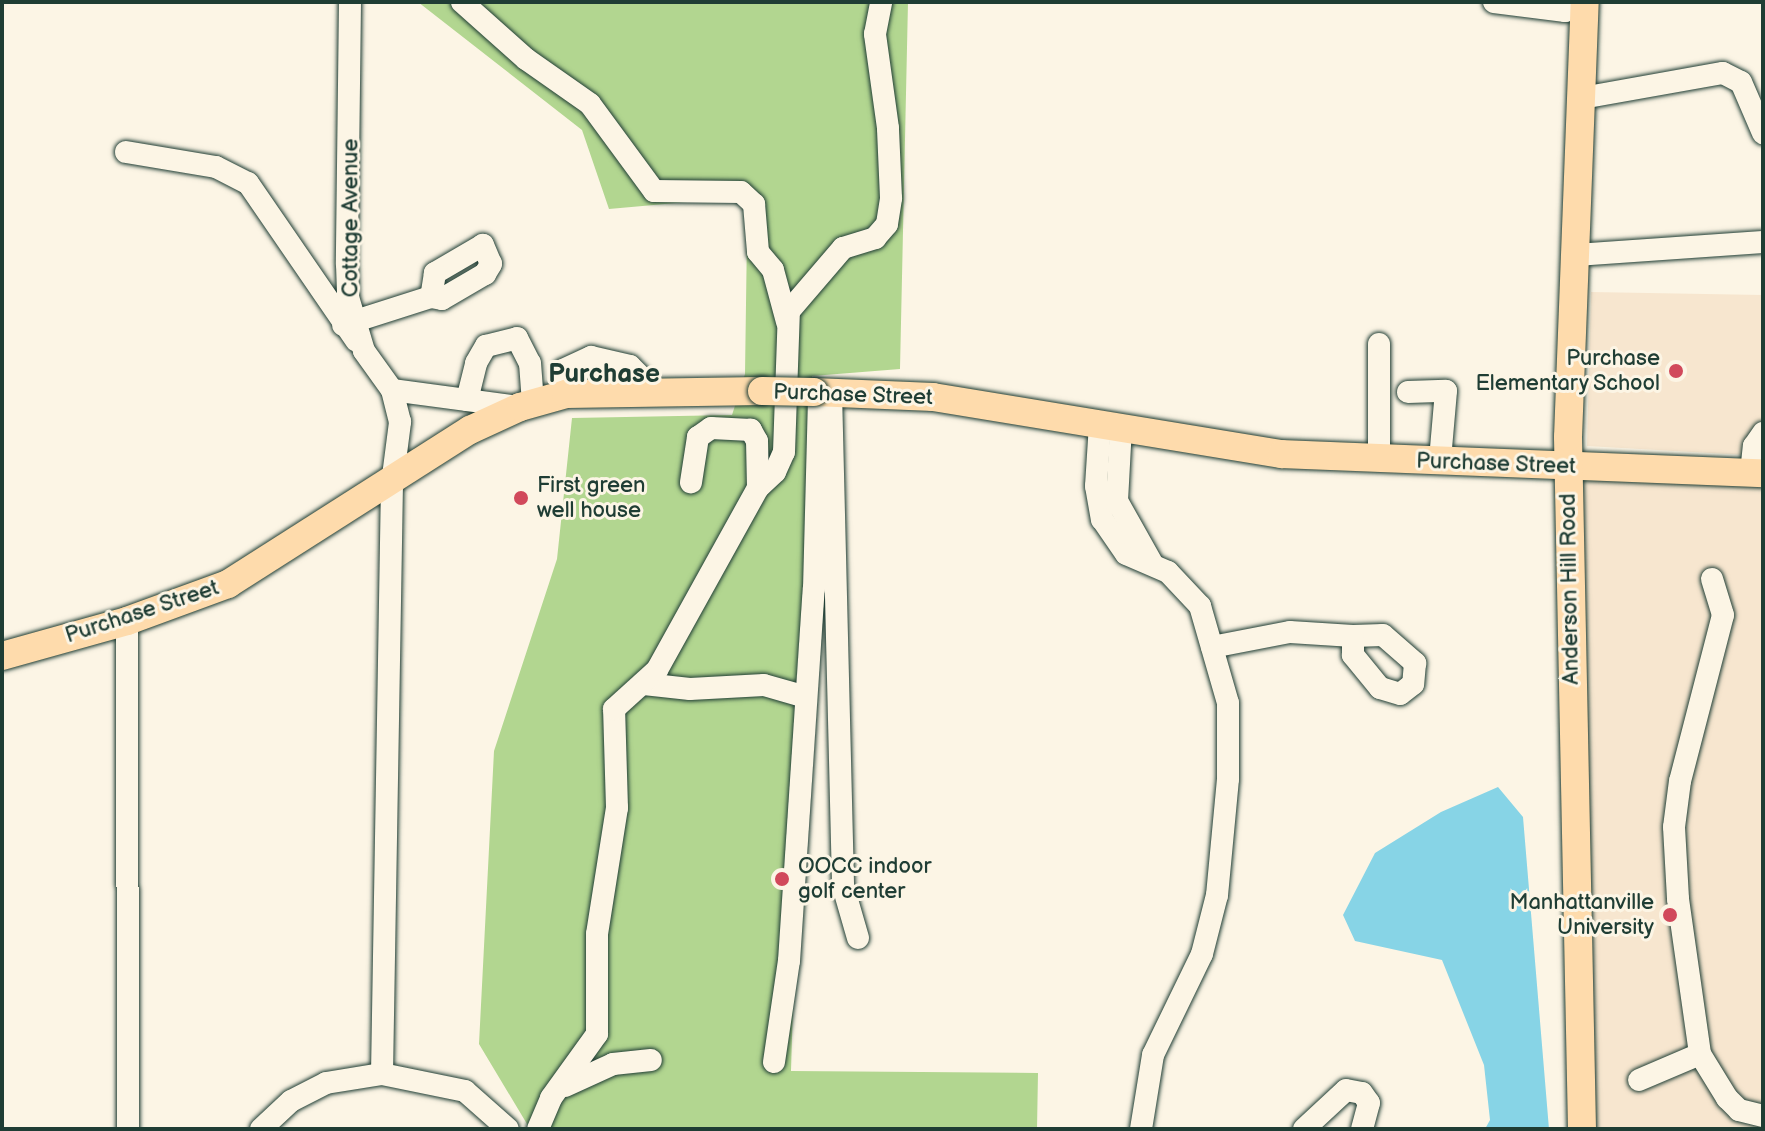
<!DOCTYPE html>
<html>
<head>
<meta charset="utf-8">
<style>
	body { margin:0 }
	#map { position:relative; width:1765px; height:1131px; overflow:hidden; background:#fcf5e5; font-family:"Balsamiq Sans",sans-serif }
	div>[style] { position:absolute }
	.built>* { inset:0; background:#f7e6cf }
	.green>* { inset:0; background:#b2d690 }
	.water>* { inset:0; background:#87d4e6 }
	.roads { filter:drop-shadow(0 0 2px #1f3d34) drop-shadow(0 0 2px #1f3d34) }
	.minor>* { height:22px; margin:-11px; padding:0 11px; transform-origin:11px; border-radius:11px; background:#fcf5e5 }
	.major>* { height:28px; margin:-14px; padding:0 14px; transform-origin:14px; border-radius:14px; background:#fedbac }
	.bridges { filter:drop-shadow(0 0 2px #1f3d34) drop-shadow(0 0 2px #1f3d34) }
	.major-bridge>* { height:28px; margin:-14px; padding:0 14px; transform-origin:14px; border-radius:14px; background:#fedbac }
	.dots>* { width:22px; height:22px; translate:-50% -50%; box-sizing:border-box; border:4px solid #fcf5e5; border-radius:50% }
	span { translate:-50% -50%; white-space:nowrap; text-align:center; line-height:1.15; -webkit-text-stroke:6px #fcf5e5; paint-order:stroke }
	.street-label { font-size:22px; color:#1f3d34 }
	.poi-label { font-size:22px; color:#1f3d34 }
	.right { translate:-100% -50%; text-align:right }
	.left { translate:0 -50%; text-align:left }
	.quarter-label { font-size:26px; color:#1f3d34; font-weight:700 }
	.frame { position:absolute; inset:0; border:4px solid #1f3d34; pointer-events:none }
</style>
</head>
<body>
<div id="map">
	<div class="built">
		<i style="clip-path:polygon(1591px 292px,1763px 295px,1763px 456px,1587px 446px)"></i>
		<i style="clip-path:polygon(1568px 467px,1763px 473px,1763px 1129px,1582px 1129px)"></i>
	</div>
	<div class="green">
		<i style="clip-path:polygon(418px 2px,908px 2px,900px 369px,812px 376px,791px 1071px,1038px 1073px,1037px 1129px,530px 1129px,479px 1044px,494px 751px,557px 559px,572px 418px,732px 415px,745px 374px,747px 234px,743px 197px,609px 209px,582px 130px)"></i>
	</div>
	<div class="water">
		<i style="clip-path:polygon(1498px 787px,1523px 817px,1549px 1129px,1485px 1129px,1490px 1120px,1484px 1065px,1442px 960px,1355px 941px,1343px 915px,1375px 853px,1441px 812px)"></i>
	</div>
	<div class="roads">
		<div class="minor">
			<i style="left:350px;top:2px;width:262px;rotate:90.7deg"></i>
			<i style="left:347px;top:264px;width:33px;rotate:88deg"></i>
			<i style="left:348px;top:297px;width:56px;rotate:73.5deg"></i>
			<i style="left:364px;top:351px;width:48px;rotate:54.3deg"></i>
			<i style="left:392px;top:390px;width:129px;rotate:7.6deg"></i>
			<i style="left:462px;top:2px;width:86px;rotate:41.7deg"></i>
			<i style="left:526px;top:59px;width:78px;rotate:35.1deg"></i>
			<i style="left:590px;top:104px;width:108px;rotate:53.7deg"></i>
			<i style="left:654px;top:191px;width:87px;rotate:0.7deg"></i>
			<i style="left:741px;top:192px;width:18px;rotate:43deg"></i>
			<i style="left:754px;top:204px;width:48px;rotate:85.2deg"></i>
			<i style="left:758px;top:252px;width:23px;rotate:50deg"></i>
			<i style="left:773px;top:270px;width:54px;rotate:74.9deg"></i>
			<i style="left:1494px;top:2px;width:72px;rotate:7.2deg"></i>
			<i style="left:1565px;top:11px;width:20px;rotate:-27deg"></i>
			<i style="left:1582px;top:98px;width:143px;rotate:-10.1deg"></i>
			<i style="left:1723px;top:73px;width:20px;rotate:27deg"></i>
			<i style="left:1741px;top:82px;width:56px;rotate:66.7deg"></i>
			<i style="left:126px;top:152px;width:91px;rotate:9.5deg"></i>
			<i style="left:216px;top:167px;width:36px;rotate:27deg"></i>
			<i style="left:248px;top:183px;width:191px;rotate:55.5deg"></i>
			<i style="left:1576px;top:255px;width:187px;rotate:-4deg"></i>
			<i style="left:343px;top:325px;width:92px;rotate:-17.7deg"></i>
			<i style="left:431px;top:297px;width:11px;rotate:10deg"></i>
			<i style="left:442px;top:299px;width:50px;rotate:-30.2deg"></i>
			<i style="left:485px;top:274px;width:12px;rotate:-59deg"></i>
			<i style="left:491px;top:264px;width:21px;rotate:-113deg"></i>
			<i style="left:483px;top:245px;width:56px;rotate:149.7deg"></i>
			<i style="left:435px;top:273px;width:24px;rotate:99deg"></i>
			<i style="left:831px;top:392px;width:494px;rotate:88.6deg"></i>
			<i style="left:843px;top:886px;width:54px;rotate:73.9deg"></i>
			<i style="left:1408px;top:392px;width:38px;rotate:-2deg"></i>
			<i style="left:1446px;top:391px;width:69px;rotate:95deg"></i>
			<i style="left:562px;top:395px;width:25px;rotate:-88deg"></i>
			<i style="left:563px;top:370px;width:31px;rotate:-25deg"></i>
			<i style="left:591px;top:357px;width:40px;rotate:13deg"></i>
			<i style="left:630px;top:366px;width:16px;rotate:45deg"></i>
			<i style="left:641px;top:377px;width:18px;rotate:74deg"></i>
			<i style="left:467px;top:400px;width:38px;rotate:-76deg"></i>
			<i style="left:476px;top:363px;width:20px;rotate:-60deg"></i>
			<i style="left:486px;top:346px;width:32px;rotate:-14deg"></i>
			<i style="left:517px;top:338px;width:28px;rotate:63deg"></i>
			<i style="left:530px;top:363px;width:40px;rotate:85.7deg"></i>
			<i style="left:1100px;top:424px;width:62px;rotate:93.7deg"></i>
			<i style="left:1096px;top:486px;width:34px;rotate:80deg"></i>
			<i style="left:1102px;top:519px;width:42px;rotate:55.6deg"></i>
			<i style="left:1126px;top:554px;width:46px;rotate:23.2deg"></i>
			<i style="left:1168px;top:572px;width:47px;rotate:46.7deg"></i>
			<i style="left:1200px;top:606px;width:101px;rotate:73.9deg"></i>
			<i style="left:1228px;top:703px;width:76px;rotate:90deg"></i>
			<i style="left:1228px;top:779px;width:117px;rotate:95.4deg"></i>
			<i style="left:1217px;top:895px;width:61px;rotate:104.3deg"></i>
			<i style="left:1202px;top:954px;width:112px;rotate:115.9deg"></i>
			<i style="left:1153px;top:1055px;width:75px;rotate:99.2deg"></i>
			<i style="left:1121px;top:427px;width:74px;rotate:93.1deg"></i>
			<i style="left:1117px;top:501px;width:73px;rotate:60.6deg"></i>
			<i style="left:1379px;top:460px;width:116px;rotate:-90deg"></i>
			<i style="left:1751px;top:473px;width:27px;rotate:-84deg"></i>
			<i style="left:1754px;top:446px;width:16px;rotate:-55deg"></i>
			<i style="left:758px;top:488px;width:23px;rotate:-43deg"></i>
			<i style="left:775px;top:472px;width:22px;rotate:-66deg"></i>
			<i style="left:784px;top:452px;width:141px;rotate:-88deg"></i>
			<i style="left:789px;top:311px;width:83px;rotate:-49.4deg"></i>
			<i style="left:843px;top:248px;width:34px;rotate:-17deg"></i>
			<i style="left:875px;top:238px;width:18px;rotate:-49deg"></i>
			<i style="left:887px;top:224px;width:26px;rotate:-81deg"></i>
			<i style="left:891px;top:198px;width:70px;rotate:-92.5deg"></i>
			<i style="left:888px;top:128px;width:95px;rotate:-97.9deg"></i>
			<i style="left:875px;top:34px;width:33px;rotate:-79deg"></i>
			<i style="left:1712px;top:579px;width:38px;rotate:73deg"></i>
			<i style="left:1723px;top:615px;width:171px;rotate:104.5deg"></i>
			<i style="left:1680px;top:781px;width:46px;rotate:97.4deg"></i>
			<i style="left:1674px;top:827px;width:72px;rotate:86.8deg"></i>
			<i style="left:1678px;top:899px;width:157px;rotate:81.9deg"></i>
			<i style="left:1700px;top:1054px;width:52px;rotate:58.5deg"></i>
			<i style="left:1727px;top:1098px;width:17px;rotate:45deg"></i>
			<i style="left:1739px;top:1110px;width:25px;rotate:14deg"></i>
			<i style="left:127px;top:621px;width:508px;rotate:89.89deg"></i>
			<i style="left:1383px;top:635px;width:43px;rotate:41.2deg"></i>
			<i style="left:1415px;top:663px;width:21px;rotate:95deg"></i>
			<i style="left:1413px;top:684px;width:16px;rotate:142deg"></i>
			<i style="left:1400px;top:694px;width:21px;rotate:-163deg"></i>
			<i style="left:1380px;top:688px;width:43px;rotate:-129.3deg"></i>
			<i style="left:1353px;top:655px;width:19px;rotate:-90deg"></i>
			<i style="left:1353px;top:636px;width:30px;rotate:-2deg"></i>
			<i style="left:1212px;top:647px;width:79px;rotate:-10.9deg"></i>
			<i style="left:1290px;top:632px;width:63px;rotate:3.6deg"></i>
			<i style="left:644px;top:684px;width:46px;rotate:6.2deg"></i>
			<i style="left:690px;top:689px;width:74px;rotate:-3.1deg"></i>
			<i style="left:764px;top:685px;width:35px;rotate:16deg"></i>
			<i style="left:774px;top:1062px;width:102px;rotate:-81.6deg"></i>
			<i style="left:789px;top:961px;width:373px;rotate:-86.2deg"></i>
			<i style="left:814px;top:589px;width:197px;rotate:-88.5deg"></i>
			<i style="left:382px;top:1074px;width:590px;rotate:-89.03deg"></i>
			<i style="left:392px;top:484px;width:63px;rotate:-82.6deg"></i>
			<i style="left:400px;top:422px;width:33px;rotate:-104deg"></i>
			<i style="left:1639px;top:1080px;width:66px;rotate:-23.1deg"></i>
			<i style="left:565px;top:1086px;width:53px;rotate:-24.6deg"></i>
			<i style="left:613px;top:1064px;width:38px;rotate:-6deg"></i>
			<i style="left:261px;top:1129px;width:41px;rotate:-43deg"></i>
			<i style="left:291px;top:1101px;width:39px;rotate:-27deg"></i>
			<i style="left:326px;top:1083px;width:57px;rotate:-9.1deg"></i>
			<i style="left:382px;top:1074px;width:85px;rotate:11.6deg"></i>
			<i style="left:465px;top:1091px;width:57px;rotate:41.5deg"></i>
			<i style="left:538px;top:1129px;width:34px;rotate:-67deg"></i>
			<i style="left:551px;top:1098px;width:79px;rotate:-54.3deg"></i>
			<i style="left:597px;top:1034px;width:100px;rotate:-90deg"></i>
			<i style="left:597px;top:934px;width:128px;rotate:-81deg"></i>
			<i style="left:617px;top:808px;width:99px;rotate:-91.7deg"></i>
			<i style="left:614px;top:709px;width:58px;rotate:-42.2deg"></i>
			<i style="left:657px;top:670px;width:208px;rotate:-61deg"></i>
			<i style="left:758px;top:488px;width:47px;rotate:-91.2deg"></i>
			<i style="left:757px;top:441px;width:13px;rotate:-119deg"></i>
			<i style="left:751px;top:430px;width:40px;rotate:-177.1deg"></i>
			<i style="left:711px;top:428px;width:16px;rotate:145deg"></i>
			<i style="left:698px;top:437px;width:46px;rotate:98.8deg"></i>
			<i style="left:1304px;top:1129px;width:57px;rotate:-42.9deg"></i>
			<i style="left:1346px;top:1090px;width:16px;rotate:11deg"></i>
			<i style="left:1362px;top:1093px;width:12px;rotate:55deg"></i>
			<i style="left:1369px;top:1103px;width:27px;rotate:105deg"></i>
		</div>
		<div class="major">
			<i style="left:814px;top:392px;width:119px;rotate:2.4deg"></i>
			<i style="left:933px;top:397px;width:354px;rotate:9.3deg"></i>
			<i style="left:1282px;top:454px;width:481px;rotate:2.3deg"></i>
			<i style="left:2px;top:656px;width:130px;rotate:-15.6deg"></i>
			<i style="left:127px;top:621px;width:108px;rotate:-20.1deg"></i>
			<i style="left:228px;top:584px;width:287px;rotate:-32.5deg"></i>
			<i style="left:470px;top:430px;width:55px;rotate:-24.7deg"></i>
			<i style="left:520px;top:407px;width:48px;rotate:-15.8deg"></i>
			<i style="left:566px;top:394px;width:196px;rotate:-0.9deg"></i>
			<i style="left:1582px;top:1129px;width:692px;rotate:-91.16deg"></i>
			<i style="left:1568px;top:437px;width:435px;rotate:-87.8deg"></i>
		</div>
	</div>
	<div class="bridges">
		<div class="major-bridge">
			<i style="left:762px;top:391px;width:52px;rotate:1.1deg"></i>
		</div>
	</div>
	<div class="dots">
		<i style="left:1676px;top:371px;background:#d1495b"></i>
		<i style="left:521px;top:498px;background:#d1495b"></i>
		<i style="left:782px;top:879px;background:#d1495b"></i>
		<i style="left:1670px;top:915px;background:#d1495b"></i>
	</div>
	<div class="street-label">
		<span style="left:351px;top:218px;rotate:-90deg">Cottage Avenue</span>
		<span style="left:853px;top:395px;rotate:2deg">Purchase Street</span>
		<span style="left:1496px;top:464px;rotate:2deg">Purchase Street</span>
		<span style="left:1570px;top:589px;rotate:-91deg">Anderson Hill Road</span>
		<span style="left:142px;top:612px;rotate:-18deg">Purchase Street</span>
	</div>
	<div class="poi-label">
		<span class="right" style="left:1660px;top:371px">Purchase<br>Elementary School</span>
		<span class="left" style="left:537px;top:498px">First green<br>well house</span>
		<span class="left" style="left:798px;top:879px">OOCC indoor<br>golf center</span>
		<span class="right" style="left:1654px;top:915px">Manhattanville<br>University</span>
	</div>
	<div class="quarter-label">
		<span style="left:604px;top:375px">Purchase</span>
	</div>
	<div class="frame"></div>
</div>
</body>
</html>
